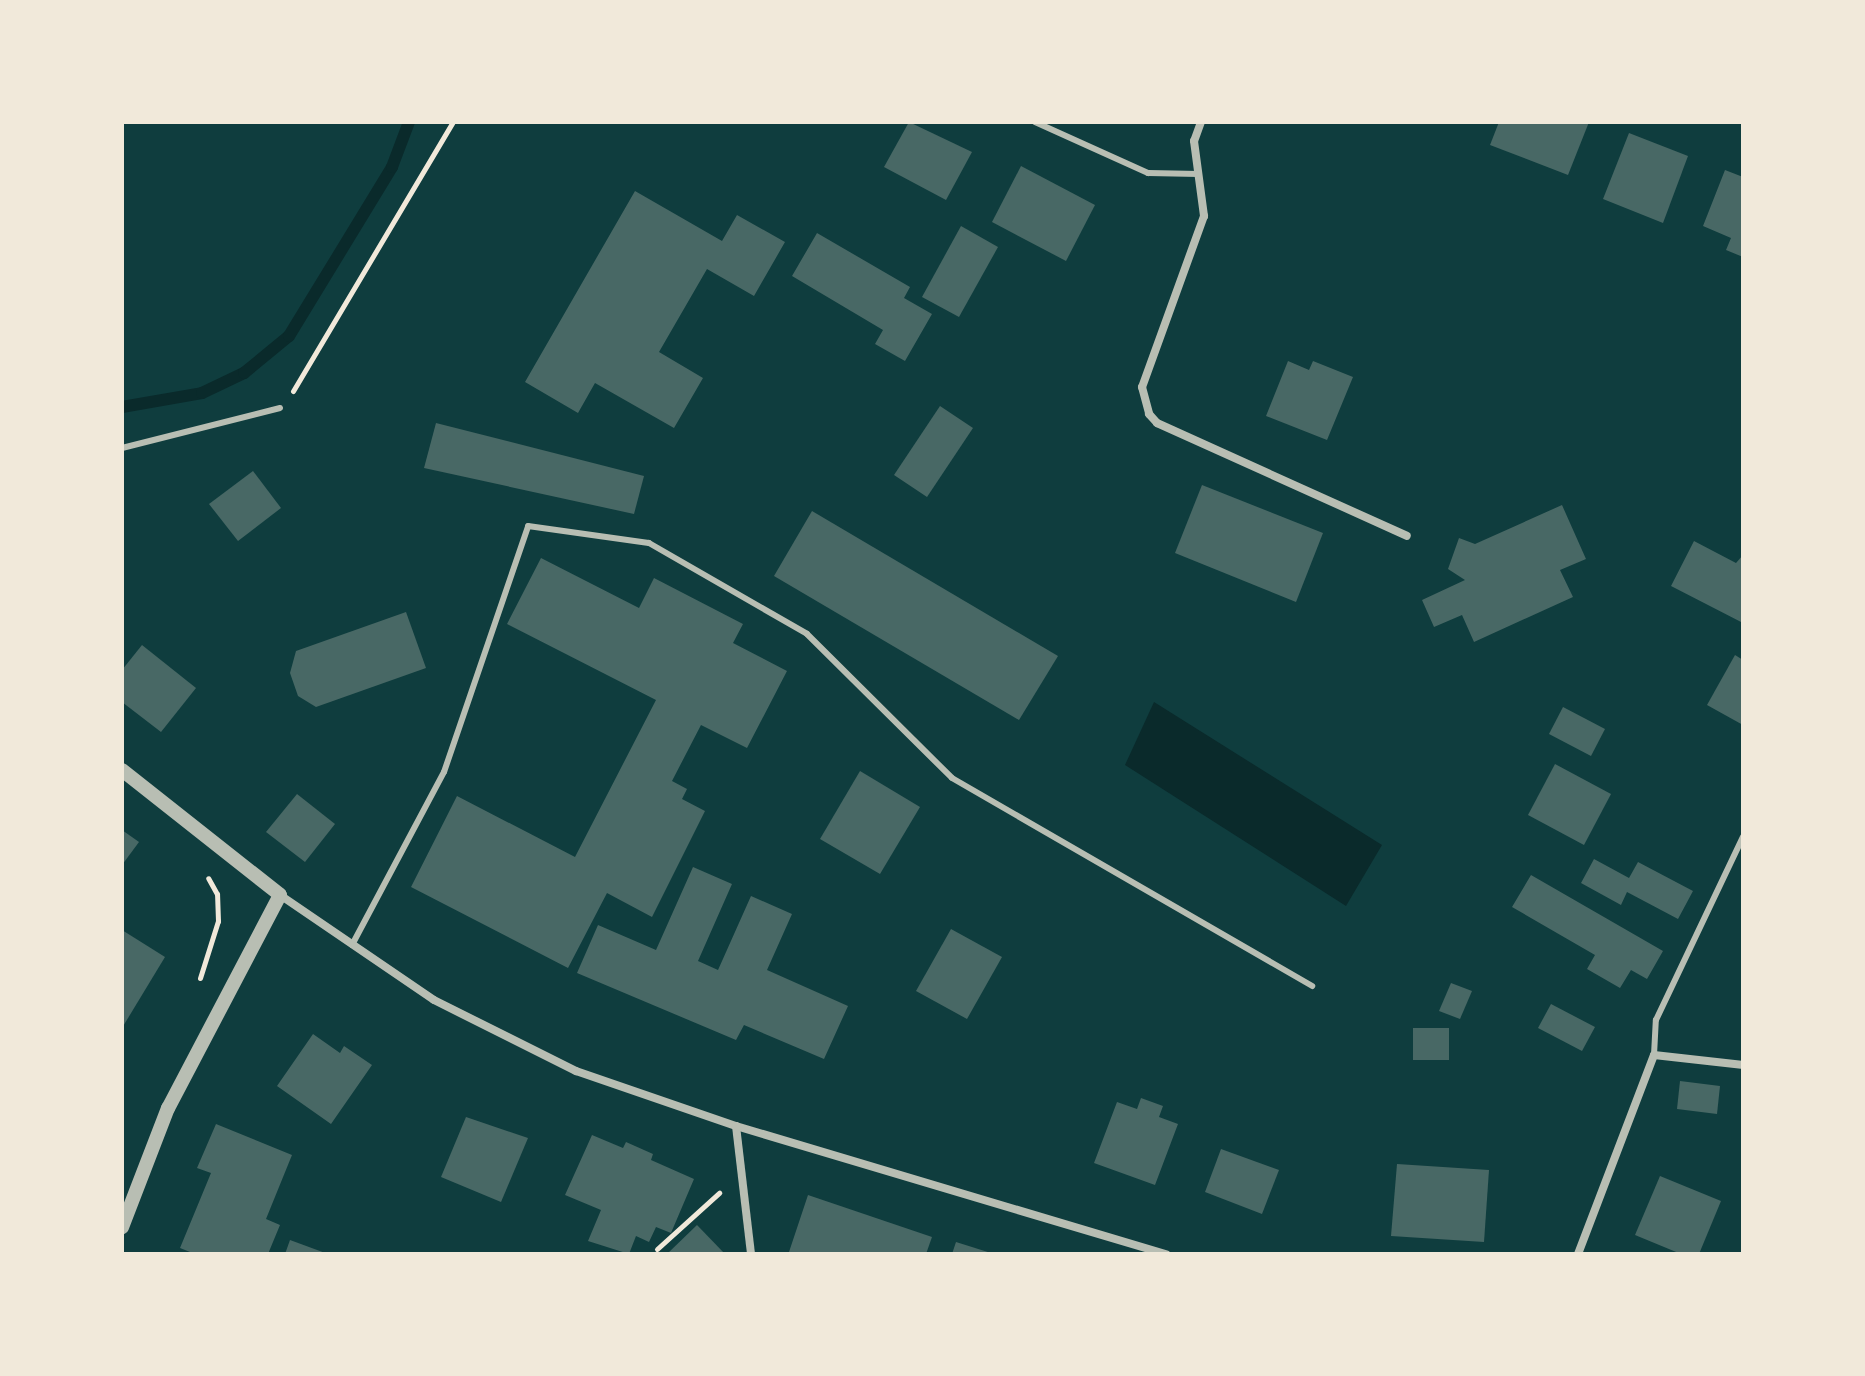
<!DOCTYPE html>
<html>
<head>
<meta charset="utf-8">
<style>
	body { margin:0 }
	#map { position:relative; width:1865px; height:1376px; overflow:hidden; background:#0f3d3e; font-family:"Sofia Sans Condensed",sans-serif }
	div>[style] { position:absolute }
	.water>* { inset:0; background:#0a2a2b }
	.stream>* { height:12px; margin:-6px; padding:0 6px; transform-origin:6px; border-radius:6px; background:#0a2a2b }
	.building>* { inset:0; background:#486865 }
	.path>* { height:5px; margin:-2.5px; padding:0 2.5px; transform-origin:2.5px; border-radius:2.5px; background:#f1e9da }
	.service>* { height:6px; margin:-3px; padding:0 3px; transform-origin:3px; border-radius:3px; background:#b8beb3 }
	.minor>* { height:8px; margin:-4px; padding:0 4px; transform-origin:4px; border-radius:4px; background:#b8beb3 }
	.tertiary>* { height:14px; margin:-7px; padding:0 7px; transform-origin:7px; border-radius:7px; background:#b8beb3 }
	span { translate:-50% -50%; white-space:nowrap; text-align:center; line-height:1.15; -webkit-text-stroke:8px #f1e9da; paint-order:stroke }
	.frame { position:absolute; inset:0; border:124px solid #f1e9da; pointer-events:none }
</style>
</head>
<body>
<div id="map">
	<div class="water">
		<i style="clip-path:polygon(1154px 702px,1382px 845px,1346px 906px,1125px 765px)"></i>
	</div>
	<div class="stream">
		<i style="left:122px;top:407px;width:81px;rotate:-9.9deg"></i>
		<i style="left:202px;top:393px;width:47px;rotate:-25.5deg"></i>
		<i style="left:244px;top:373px;width:58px;rotate:-39.4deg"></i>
		<i style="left:289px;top:336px;width:198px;rotate:-58.6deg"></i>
		<i style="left:392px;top:167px;width:48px;rotate:-69.3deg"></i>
	</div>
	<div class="building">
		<i style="clip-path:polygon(909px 122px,972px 152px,946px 200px,884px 167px)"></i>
		<i style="clip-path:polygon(1499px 122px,1589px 122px,1568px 175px,1490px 145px)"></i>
		<i style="clip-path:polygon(1629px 133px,1688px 156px,1663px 223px,1603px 199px)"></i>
		<i style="clip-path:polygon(1021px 166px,1095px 205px,1066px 261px,992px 222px)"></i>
		<i style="clip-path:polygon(1725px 170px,1743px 177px,1743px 257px,1726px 250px,1731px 238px,1703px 226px)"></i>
		<i style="clip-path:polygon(635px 191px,722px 241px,737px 215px,785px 242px,754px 296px,707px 269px,659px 352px,703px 378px,674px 428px,595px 383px,578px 413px,525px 382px)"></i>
		<i style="clip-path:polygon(961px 226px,998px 247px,959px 317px,922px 297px)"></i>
		<i style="clip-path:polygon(817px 233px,910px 287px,904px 298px,932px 314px,905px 361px,875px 344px,883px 330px,792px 276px)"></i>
		<i style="clip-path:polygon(1288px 361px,1309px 370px,1313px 361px,1353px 377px,1327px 440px,1266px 416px)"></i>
		<i style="clip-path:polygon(940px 406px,973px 428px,927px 497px,894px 475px)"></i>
		<i style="clip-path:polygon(436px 423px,644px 476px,634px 514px,424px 468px)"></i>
		<i style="clip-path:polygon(253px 471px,281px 508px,238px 541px,209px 504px)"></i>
		<i style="clip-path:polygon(1202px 485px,1323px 533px,1296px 602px,1175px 553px)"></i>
		<i style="clip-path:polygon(1562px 505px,1586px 559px,1560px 570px,1573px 597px,1474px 642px,1462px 615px,1434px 627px,1422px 600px,1465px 580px,1448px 569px,1459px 538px,1475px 544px)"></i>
		<i style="clip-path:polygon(812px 511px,1058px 656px,1019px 720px,774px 576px)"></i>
		<i style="clip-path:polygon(1694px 541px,1736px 563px,1743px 555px,1743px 623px,1671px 586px)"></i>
		<i style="clip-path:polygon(541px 558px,639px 608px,654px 578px,743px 624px,733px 643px,787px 671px,747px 748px,701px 725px,672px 781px,687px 789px,682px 799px,705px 811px,652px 917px,607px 893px,568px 968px,411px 887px,457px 796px,575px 857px,656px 700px,507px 624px)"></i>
		<i style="clip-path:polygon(406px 612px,426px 668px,316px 707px,298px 696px,290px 673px,296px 651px)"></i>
		<i style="clip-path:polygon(142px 645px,196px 688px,161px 732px,122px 702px,122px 670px)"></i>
		<i style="clip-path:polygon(1735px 655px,1743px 660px,1743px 725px,1707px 705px)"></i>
		<i style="clip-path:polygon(1563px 707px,1605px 729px,1591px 756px,1549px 734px)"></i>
		<i style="clip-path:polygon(1555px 764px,1611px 794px,1584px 845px,1528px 815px)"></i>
		<i style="clip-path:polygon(860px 771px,920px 807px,880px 874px,820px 839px)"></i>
		<i style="clip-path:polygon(297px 794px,335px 824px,305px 862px,266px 832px)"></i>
		<i style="clip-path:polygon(122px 830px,139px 842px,122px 865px)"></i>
		<i style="clip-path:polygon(1594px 859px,1629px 878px,1638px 862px,1693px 891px,1678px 919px,1627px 892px,1621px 905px,1581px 883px)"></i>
		<i style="clip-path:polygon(693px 867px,732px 884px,698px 961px,718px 970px,751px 896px,792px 914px,767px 970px,848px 1006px,824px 1059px,744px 1025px,736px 1040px,577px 973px,598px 925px,656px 950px)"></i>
		<i style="clip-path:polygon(1531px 875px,1663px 951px,1647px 979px,1631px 970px,1620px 988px,1587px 969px,1595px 955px,1512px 907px)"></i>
		<i style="clip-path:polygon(951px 929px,1002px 957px,967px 1019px,916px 991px)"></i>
		<i style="clip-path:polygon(122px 930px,165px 957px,122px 1028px)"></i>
		<i style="clip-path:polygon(1451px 983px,1472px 991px,1460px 1019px,1439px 1011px)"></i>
		<i style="clip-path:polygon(1551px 1004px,1595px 1027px,1582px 1051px,1538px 1028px)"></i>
		<i style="clip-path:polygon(1413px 1028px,1449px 1028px,1449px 1060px,1413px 1060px)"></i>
		<i style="clip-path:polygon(313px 1034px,340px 1053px,344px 1046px,372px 1065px,331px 1124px,277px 1086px)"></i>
		<i style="clip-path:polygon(1680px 1081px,1720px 1086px,1717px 1114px,1677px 1109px)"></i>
		<i style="clip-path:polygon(1141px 1098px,1163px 1106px,1159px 1117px,1178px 1124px,1155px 1185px,1094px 1163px,1117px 1102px,1137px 1109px)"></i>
		<i style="clip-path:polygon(466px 1117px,528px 1138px,501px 1202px,441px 1177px)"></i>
		<i style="clip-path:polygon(216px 1124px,292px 1155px,266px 1219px,280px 1225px,268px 1254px,195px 1254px,180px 1248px,211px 1173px,197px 1168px)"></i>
		<i style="clip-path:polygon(592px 1135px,623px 1148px,626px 1142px,653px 1154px,651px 1160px,694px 1179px,671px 1233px,656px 1227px,649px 1242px,636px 1236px,629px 1254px,588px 1241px,601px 1210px,565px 1195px)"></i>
		<i style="clip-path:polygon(1221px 1149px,1279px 1170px,1262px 1214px,1205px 1192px)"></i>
		<i style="clip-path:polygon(1397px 1164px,1489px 1170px,1484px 1242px,1391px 1236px)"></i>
		<i style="clip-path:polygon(1660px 1176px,1721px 1201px,1699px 1254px,1681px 1254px,1635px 1235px)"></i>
		<i style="clip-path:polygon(808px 1195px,932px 1237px,926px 1254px,789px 1252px)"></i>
		<i style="clip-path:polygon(697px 1225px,725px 1254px,667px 1254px)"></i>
		<i style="clip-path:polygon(290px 1240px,328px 1254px,285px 1254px)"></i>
		<i style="clip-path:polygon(956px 1242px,991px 1253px,990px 1254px,952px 1254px)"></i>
	</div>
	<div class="path">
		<i style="left:293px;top:391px;width:313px;rotate:-59.3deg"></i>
		<i style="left:200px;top:978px;width:60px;rotate:-72.5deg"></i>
		<i style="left:218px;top:921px;width:27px;rotate:-92deg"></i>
		<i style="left:217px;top:894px;width:18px;rotate:-119deg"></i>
		<i style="left:657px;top:1249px;width:84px;rotate:-42.1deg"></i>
	</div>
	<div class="service">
		<i style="left:1035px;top:122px;width:124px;rotate:24.3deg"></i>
		<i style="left:1148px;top:173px;width:51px;rotate:1.1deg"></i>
		<i style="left:122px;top:448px;width:163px;rotate:-14.2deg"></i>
		<i style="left:352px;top:945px;width:196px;rotate:-62deg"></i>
		<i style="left:444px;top:772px;width:260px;rotate:-71.1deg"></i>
		<i style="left:528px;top:526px;width:122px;rotate:8deg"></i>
		<i style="left:649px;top:543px;width:182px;rotate:29.9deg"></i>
		<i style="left:807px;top:634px;width:204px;rotate:44.8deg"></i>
		<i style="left:952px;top:778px;width:416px;rotate:30deg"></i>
		<i style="left:1654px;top:1055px;width:35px;rotate:-87deg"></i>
		<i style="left:1656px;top:1020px;width:203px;rotate:-64.6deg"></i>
	</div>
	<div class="minor">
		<i style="left:1201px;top:122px;width:20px;rotate:110deg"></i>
		<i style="left:1194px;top:141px;width:76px;rotate:82.4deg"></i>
		<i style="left:1204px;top:216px;width:182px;rotate:109.9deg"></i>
		<i style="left:1142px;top:387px;width:28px;rotate:75deg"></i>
		<i style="left:1149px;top:414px;width:12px;rotate:48deg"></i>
		<i style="left:1157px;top:423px;width:274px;rotate:24.3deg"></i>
		<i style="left:280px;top:895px;width:186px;rotate:34.3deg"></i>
		<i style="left:434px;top:1000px;width:159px;rotate:26.6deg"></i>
		<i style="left:576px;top:1071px;width:169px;rotate:19deg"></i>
		<i style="left:736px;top:1126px;width:449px;rotate:16.6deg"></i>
		<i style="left:736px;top:1126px;width:129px;rotate:83.3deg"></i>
		<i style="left:1578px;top:1254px;width:213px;rotate:-69.1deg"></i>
		<i style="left:1654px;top:1055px;width:90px;rotate:6.4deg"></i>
	</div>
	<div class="tertiary">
		<i style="left:122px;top:770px;width:201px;rotate:38.3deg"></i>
		<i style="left:280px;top:895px;width:241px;rotate:117.7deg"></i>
		<i style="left:168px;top:1108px;width:128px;rotate:111.1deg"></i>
	</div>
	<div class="frame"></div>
</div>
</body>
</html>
